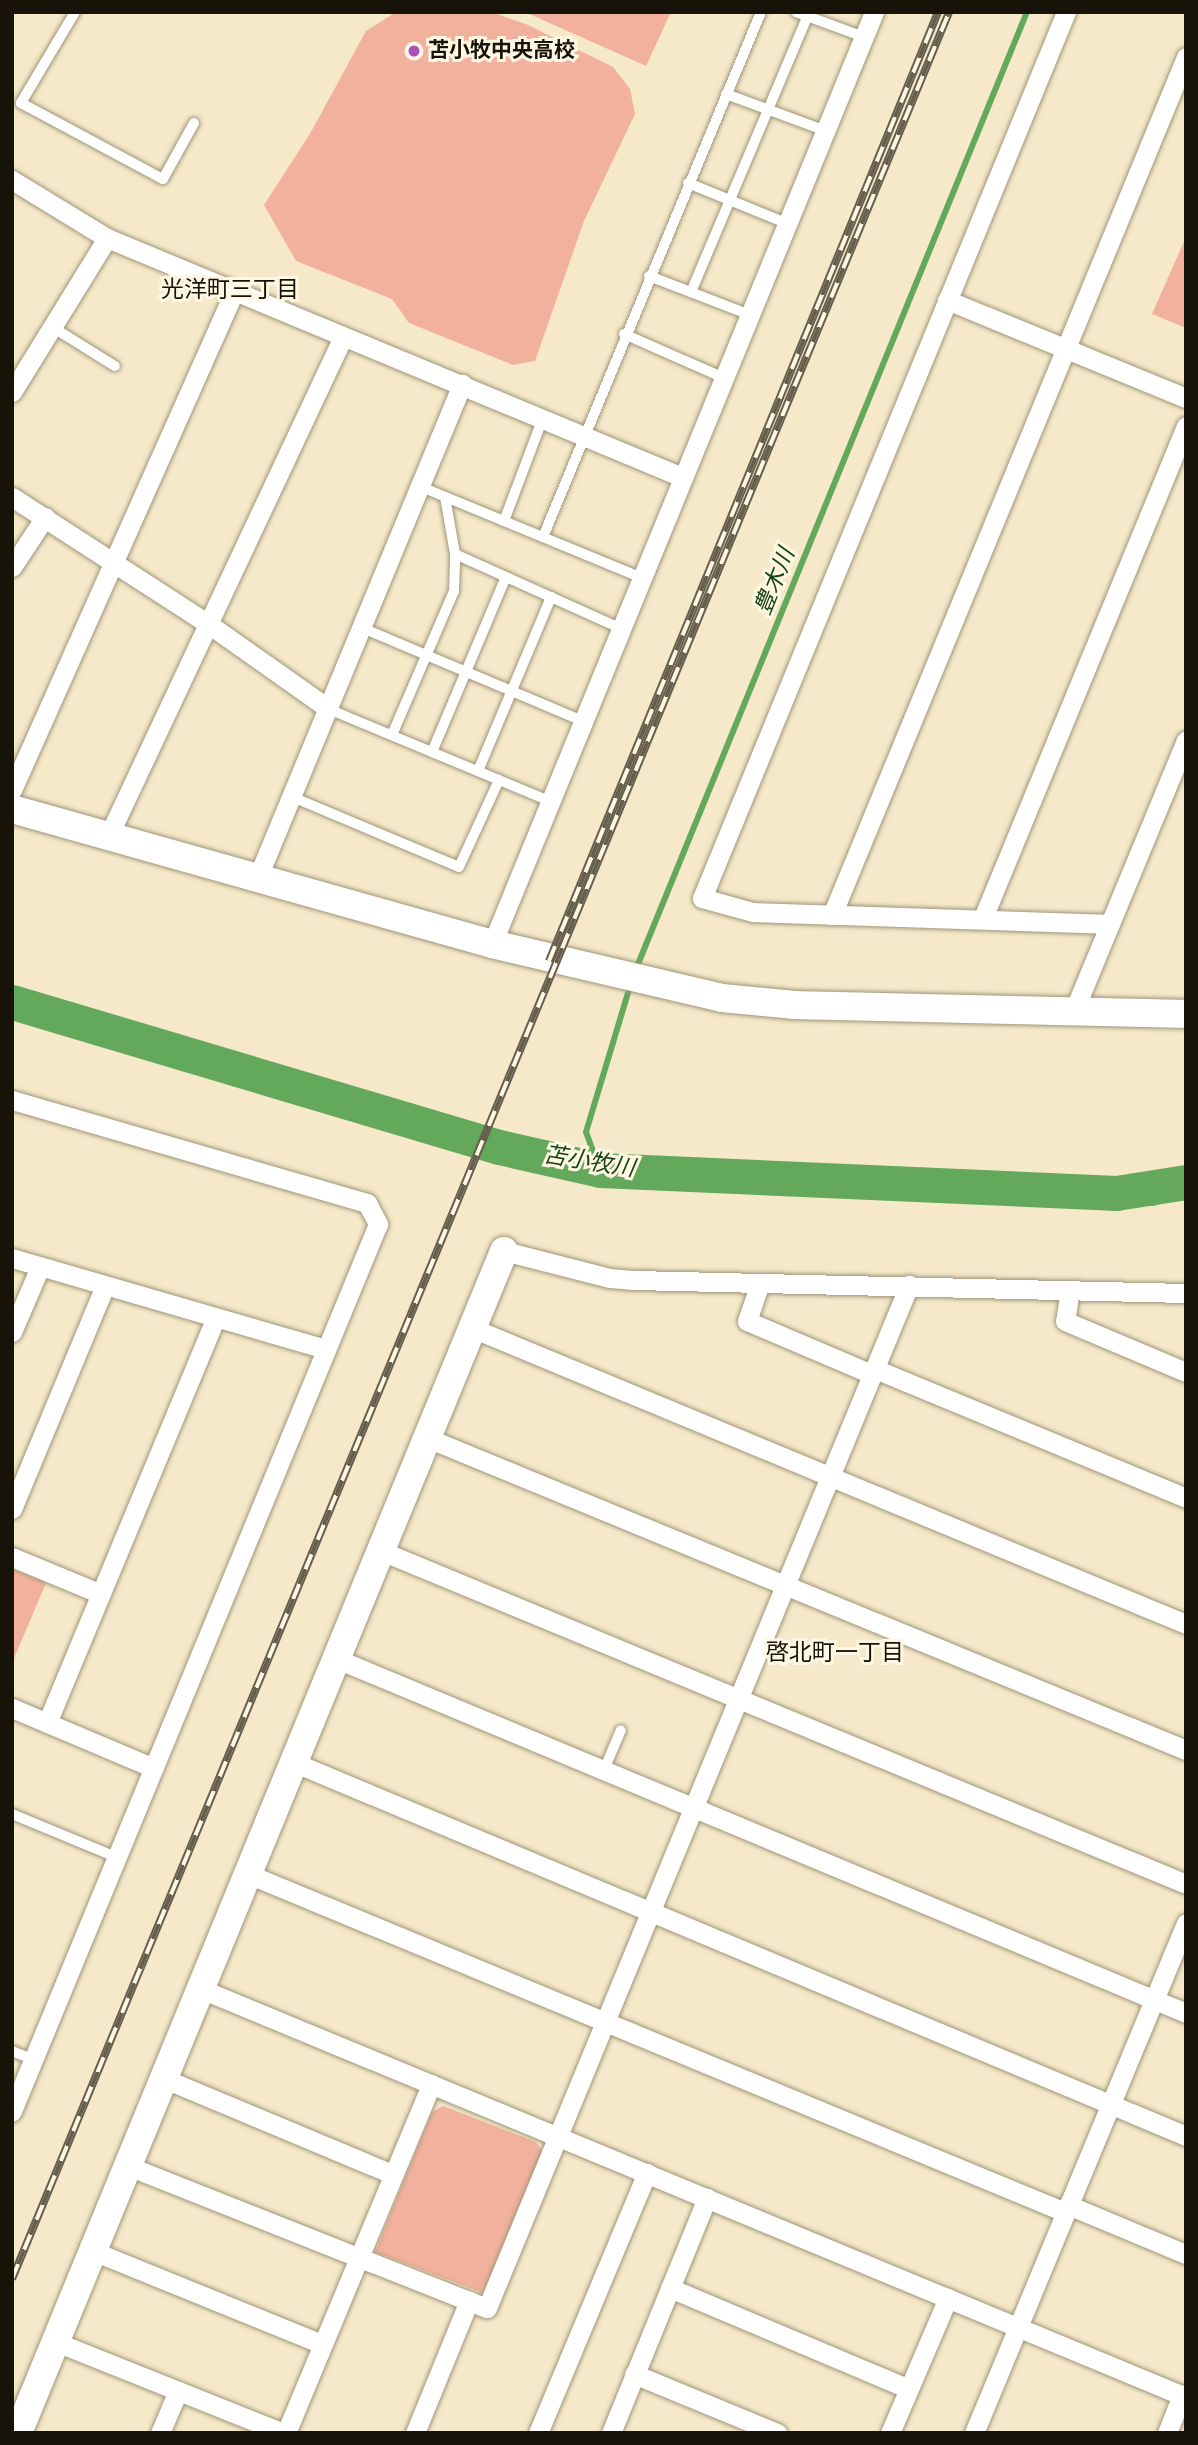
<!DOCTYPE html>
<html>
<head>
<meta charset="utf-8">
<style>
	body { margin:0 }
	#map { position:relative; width:1198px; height:2445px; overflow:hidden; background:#f5e9ca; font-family:Spectral,"Noto Sans JP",serif }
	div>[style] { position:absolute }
	.green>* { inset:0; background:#f2b19c }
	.water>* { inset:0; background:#64a85c }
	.stream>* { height:6px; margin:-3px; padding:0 3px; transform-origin:3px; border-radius:3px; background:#64a85c }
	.river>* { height:35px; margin:-17.5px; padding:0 17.5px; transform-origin:17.5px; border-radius:17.5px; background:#64a85c }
	.roads { filter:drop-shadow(0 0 2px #a09578) drop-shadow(0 0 2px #a09578) }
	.lane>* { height:10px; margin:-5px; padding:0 5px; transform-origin:5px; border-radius:5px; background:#fff }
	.street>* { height:19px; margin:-9.5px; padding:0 9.5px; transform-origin:9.5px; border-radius:9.5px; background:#fff }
	.secondary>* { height:28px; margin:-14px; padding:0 14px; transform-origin:14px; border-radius:14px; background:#fff }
	.rail>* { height:8px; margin-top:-4px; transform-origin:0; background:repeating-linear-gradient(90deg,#fef7e4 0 16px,#665f4d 0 32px); box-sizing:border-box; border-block:2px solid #665f4d }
	.dots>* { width:19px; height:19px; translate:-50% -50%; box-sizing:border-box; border:4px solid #fef7e4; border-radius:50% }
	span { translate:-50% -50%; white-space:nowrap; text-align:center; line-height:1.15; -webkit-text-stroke:6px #fef7e4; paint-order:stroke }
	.poi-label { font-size:21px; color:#171308; font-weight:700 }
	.left { translate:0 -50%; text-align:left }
	.neighbourhood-label { font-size:23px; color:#171308 }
	.water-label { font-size:23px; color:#164511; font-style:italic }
	.frame { position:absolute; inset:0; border:14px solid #171308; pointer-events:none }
</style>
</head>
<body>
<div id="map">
	<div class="green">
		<i style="clip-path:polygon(396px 12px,492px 12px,528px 25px,613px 67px,630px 89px,635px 114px,584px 221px,535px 361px,513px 365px,409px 323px,392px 299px,296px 261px,264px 205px,311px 132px,366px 31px)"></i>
		<i style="clip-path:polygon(525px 12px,671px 12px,646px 66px)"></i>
		<i style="clip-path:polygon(1186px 237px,1186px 328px,1152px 314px)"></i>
		<i style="clip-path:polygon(12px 1569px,46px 1583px,12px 1663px)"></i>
		<i style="clip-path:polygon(443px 2106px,536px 2142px,543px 2152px,483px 2293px,375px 2252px,432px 2112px)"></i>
	</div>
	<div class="water">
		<i style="clip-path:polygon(1186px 1172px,1186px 1195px,1179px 1198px,1153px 1206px,1112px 1203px,1120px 1190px)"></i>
	</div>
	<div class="stream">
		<i style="left:636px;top:969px;width:1034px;rotate:-67.78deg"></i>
		<i style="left:600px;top:1170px;width:40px;rotate:-110.2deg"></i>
		<i style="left:586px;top:1132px;width:156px;rotate:-73.2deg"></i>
	</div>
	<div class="river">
		<i style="left:12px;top:1002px;width:508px;rotate:16.58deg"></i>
		<i style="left:499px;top:1147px;width:104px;rotate:12.8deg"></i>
		<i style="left:600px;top:1170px;width:517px;rotate:2.55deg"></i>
		<i style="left:1116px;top:1193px;width:71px;rotate:-8.9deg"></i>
	</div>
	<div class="roads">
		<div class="lane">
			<i style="left:75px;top:12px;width:106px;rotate:120.7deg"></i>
			<i style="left:21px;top:103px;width:161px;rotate:28.2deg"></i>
			<i style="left:163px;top:179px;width:64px;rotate:-61deg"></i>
			<i style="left:796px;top:12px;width:72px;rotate:20.2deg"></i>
			<i style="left:726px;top:94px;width:107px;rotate:20.3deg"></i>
			<i style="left:688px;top:183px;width:108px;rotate:22.3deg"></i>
			<i style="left:649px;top:276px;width:108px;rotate:21.1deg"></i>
			<i style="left:691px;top:292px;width:304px;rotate:-67.1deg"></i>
			<i style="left:52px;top:327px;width:74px;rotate:31.8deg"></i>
			<i style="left:624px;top:334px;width:109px;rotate:23.7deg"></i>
			<i style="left:419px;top:486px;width:241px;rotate:22.4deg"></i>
			<i style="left:445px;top:497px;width:58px;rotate:80deg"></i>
			<i style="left:455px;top:554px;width:183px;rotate:24.2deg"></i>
			<i style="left:504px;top:521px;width:110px;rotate:-69.3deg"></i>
			<i style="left:543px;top:537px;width:568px;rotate:-67.45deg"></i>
			<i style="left:360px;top:627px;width:242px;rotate:22.9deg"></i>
			<i style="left:326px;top:708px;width:242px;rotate:22.6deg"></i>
			<i style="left:392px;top:735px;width:157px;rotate:-66.7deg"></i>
			<i style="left:454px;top:591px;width:37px;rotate:-88deg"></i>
			<i style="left:432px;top:752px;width:190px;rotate:-67.1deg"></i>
			<i style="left:478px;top:771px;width:189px;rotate:-67.2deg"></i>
			<i style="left:290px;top:796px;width:183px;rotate:22.8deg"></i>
			<i style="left:459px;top:867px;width:96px;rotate:-65.3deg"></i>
			<i style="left:604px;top:1770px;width:43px;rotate:-67deg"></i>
			<i style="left:12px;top:1814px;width:113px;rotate:22.5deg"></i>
			<i style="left:12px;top:2051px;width:24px;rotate:22deg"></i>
		</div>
		<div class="street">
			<i style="left:1066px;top:12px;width:958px;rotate:112.33deg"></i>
			<i style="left:702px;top:898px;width:53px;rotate:15.4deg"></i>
			<i style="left:753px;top:912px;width:357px;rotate:1.9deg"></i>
			<i style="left:12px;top:180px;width:111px;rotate:31.4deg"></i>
			<i style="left:107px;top:238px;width:623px;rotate:22.57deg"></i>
			<i style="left:947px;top:300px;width:258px;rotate:22.3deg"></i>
			<i style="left:12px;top:392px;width:181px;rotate:-58.3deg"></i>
			<i style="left:12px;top:497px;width:232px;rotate:32.9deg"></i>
			<i style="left:207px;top:623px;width:146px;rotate:35.2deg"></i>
			<i style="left:12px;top:567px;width:60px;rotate:-56.6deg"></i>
			<i style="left:12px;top:790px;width:545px;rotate:-65.97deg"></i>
			<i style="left:108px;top:837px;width:552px;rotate:-64.83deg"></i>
			<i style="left:257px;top:879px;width:536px;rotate:-67.5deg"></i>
			<i style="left:832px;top:915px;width:928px;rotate:-67.58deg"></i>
			<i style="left:983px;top:918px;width:532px;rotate:-67.58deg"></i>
			<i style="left:492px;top:944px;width:1007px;rotate:-67.71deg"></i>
			<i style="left:1073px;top:1013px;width:295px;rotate:-67.5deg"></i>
			<i style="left:12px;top:1100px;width:370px;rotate:16.2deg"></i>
			<i style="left:367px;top:1203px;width:24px;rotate:62deg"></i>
			<i style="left:378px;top:1224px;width:960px;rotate:112.42deg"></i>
			<i style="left:504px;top:1251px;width:109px;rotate:14.3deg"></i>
			<i style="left:610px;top:1278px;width:24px;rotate:5deg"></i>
			<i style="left:634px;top:1280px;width:552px;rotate:1.35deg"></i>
			<i style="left:12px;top:1258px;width:327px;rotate:16.2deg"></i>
			<i style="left:759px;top:1286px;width:37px;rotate:109deg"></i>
			<i style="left:747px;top:1321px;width:136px;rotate:23deg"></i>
			<i style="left:1070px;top:1290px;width:31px;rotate:99deg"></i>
			<i style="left:1065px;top:1321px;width:131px;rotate:22.9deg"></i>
			<i style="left:472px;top:1328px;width:773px;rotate:22.52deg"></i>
			<i style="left:12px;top:1332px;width:71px;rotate:-66.7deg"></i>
			<i style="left:875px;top:1369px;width:337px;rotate:22.5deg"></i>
			<i style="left:425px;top:1437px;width:823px;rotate:22.36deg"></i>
			<i style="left:12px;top:1509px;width:242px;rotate:-67.4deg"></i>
			<i style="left:379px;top:1550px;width:873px;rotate:22.48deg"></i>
			<i style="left:12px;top:1557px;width:96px;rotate:22.6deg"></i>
			<i style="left:337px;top:1659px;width:920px;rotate:22.63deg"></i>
			<i style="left:12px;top:1708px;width:154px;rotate:22.9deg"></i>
			<i style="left:47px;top:1723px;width:439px;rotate:-67.4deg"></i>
			<i style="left:293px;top:1762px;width:968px;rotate:22.72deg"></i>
			<i style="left:248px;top:1874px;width:884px;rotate:22.48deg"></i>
			<i style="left:201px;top:1989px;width:1066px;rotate:22.5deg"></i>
			<i style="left:165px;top:2079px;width:246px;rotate:22.7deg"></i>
			<i style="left:128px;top:2166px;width:386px;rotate:21.6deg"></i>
			<i style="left:487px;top:2308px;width:1107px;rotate:-67.58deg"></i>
			<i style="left:1068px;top:2205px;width:128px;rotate:22.6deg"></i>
			<i style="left:93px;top:2251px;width:247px;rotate:22.1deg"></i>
			<i style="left:670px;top:2288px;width:259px;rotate:22.9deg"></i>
			<i style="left:56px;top:2342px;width:245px;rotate:21.8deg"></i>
			<i style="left:634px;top:2374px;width:155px;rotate:22.4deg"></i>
			<i style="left:160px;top:2433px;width:46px;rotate:-66.8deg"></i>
			<i style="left:286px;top:2433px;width:378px;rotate:-67.4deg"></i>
			<i style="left:415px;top:2433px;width:143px;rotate:-67.8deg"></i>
			<i style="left:538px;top:2433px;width:282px;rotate:-67.3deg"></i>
			<i style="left:611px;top:2433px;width:254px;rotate:-67.8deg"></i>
			<i style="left:890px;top:2433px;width:147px;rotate:-66.8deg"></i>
			<i style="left:974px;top:2433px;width:552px;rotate:-67.43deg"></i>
			<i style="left:1167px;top:2433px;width:41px;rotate:-68.5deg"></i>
		</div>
		<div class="secondary">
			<i style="left:12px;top:809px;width:499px;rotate:15.7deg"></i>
			<i style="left:492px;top:944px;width:236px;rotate:13.2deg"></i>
			<i style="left:722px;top:998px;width:73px;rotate:5.5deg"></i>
			<i style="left:795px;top:1005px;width:391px;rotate:1.3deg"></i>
			<i style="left:18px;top:2433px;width:1278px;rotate:-67.65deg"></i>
		</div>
	</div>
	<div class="rail">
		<i style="left:549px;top:961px;width:1026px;rotate:-67.71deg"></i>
		<i style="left:12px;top:2279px;width:2453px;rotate:-67.54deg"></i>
	</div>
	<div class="dots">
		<i style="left:414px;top:51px;background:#ab50bb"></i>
	</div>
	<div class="poi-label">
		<span class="left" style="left:428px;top:51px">苫小牧中央高校</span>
	</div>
	<div class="neighbourhood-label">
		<span style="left:230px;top:291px">光洋町三丁目</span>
		<span style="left:835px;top:1654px">啓北町一丁目</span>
	</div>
	<div class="water-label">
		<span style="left:776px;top:582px;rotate:-68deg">豊木川</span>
		<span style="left:589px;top:1163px;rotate:9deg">苫小牧川</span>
	</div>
	<div class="frame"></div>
</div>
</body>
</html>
